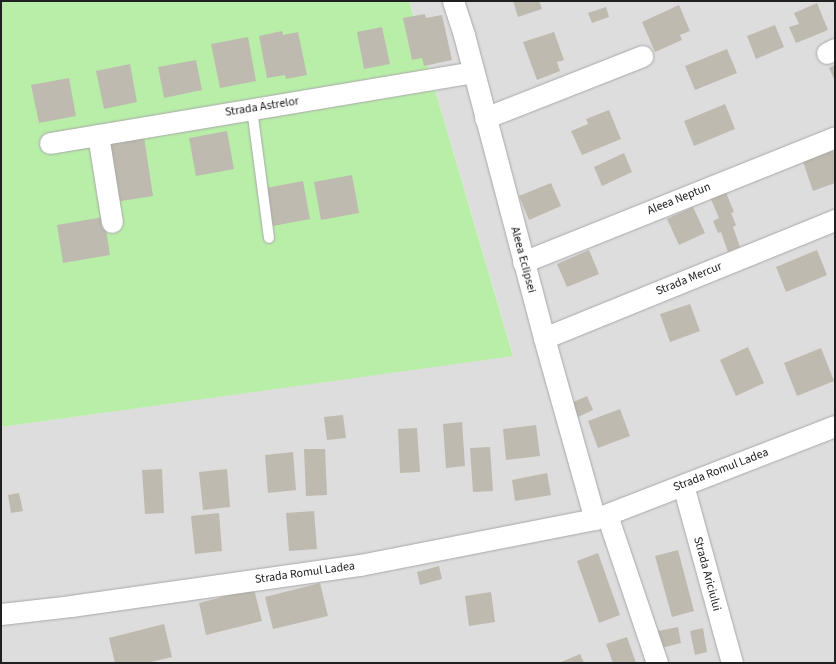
<!DOCTYPE html>
<html>
<head>
<meta charset="utf-8">
<style>
	body { margin:0 }
	#map { position:relative; width:836px; height:664px; overflow:hidden; background:#f1f0e6; font-family:"Source Sans 3",sans-serif }
	div>[style] { position:absolute }
	.residential>* { inset:0; background:#dedddd }
	.grass>* { inset:0; background:#b9eea9 }
	.building>* { inset:0; background:#bebaaf }
	.roads { filter:drop-shadow(0 0 1px #a7a7a7) drop-shadow(0 0 1px #a7a7a7) }
	.lane>* { height:10px; margin:-5px; padding:0 5px; transform-origin:5px; border-radius:5px; background:#fff }
	.street>* { height:21px; margin:-10.5px; padding:0 10.5px; transform-origin:10.5px; border-radius:10.5px; background:#fff }
	span { translate:-50% -50%; white-space:nowrap; text-align:center; line-height:1.15; -webkit-text-stroke:3px #fff; paint-order:stroke }
	.street-label { font-size:12px; color:#202020 }
	.frame { position:absolute; inset:0; border:2px solid #202020; pointer-events:none }
</style>
</head>
<body>
<div id="map">
	<div class="residential">
		<i style="clip-path:polygon(409px 1px,835px 1px,835px 663px,1px 663px,1px 427px,513px 355px)"></i>
	</div>
	<div class="grass">
		<i style="clip-path:polygon(1px 1px,409px 1px,513px 356px,1px 427px)"></i>
	</div>
	<div class="building">
		<i style="clip-path:polygon(513px 1px,539px 1px,542px 9px,518px 17px)"></i>
		<i style="clip-path:polygon(817px 3px,828px 30px,796px 43px,789px 27px,799px 24px,794px 13px)"></i>
		<i style="clip-path:polygon(679px 5px,690px 31px,680px 35px,682px 40px,655px 52px,642px 22px)"></i>
		<i style="clip-path:polygon(606px 7px,609px 17px,592px 23px,588px 13px)"></i>
		<i style="clip-path:polygon(425px 14px,426px 18px,442px 15px,452px 60px,424px 66px,422px 58px,412px 60px,403px 18px)"></i>
		<i style="clip-path:polygon(775px 25px,784px 47px,756px 59px,747px 36px)"></i>
		<i style="clip-path:polygon(382px 27px,390px 64px,364px 69px,357px 32px)"></i>
		<i style="clip-path:polygon(282px 31px,283px 35px,298px 32px,307px 75px,286px 79px,285px 75px,267px 78px,259px 36px)"></i>
		<i style="clip-path:polygon(554px 32px,564px 60px,557px 62px,560px 71px,537px 80px,523px 42px)"></i>
		<i style="clip-path:polygon(248px 37px,256px 81px,220px 88px,211px 44px)"></i>
		<i style="clip-path:polygon(727px 49px,737px 73px,695px 90px,685px 66px)"></i>
		<i style="clip-path:polygon(196px 60px,202px 90px,164px 98px,158px 67px)"></i>
		<i style="clip-path:polygon(130px 64px,137px 102px,104px 109px,96px 71px)"></i>
		<i style="clip-path:polygon(835px 65px,835px 81px,829px 68px)"></i>
		<i style="clip-path:polygon(69px 78px,76px 116px,39px 123px,31px 85px)"></i>
		<i style="clip-path:polygon(725px 104px,735px 129px,694px 146px,684px 121px)"></i>
		<i style="clip-path:polygon(609px 110px,621px 139px,582px 155px,571px 131px,588px 124px,586px 119px)"></i>
		<i style="clip-path:polygon(227px 131px,234px 169px,196px 176px,189px 138px)"></i>
		<i style="clip-path:polygon(144px 137px,153px 196px,115px 202px,106px 143px)"></i>
		<i style="clip-path:polygon(832px 148px,835px 156px,835px 183px,813px 191px,802px 159px)"></i>
		<i style="clip-path:polygon(624px 153px,632px 172px,602px 186px,594px 167px)"></i>
		<i style="clip-path:polygon(352px 175px,359px 213px,321px 220px,314px 182px)"></i>
		<i style="clip-path:polygon(303px 181px,310px 219px,273px 226px,266px 188px)"></i>
		<i style="clip-path:polygon(551px 183px,561px 206px,529px 220px,519px 196px)"></i>
		<i style="clip-path:polygon(725px 190px,734px 212px,731px 213px,736px 225px,733px 227px,740px 247px,728px 252px,721px 232px,718px 233px,713px 221px,719px 218px,710px 197px)"></i>
		<i style="clip-path:polygon(693px 207px,705px 233px,679px 245px,667px 219px)"></i>
		<i style="clip-path:polygon(104px 217px,110px 255px,63px 263px,57px 225px)"></i>
		<i style="clip-path:polygon(589px 250px,599px 274px,567px 287px,557px 264px)"></i>
		<i style="clip-path:polygon(817px 250px,827px 275px,786px 292px,776px 267px)"></i>
		<i style="clip-path:polygon(690px 304px,700px 331px,670px 342px,660px 314px)"></i>
		<i style="clip-path:polygon(748px 347px,764px 383px,736px 396px,720px 360px)"></i>
		<i style="clip-path:polygon(821px 348px,834px 381px,797px 396px,784px 363px)"></i>
		<i style="clip-path:polygon(587px 396px,593px 410px,576px 418px,569px 404px)"></i>
		<i style="clip-path:polygon(620px 409px,630px 436px,598px 448px,588px 421px)"></i>
		<i style="clip-path:polygon(343px 415px,346px 438px,327px 440px,324px 417px)"></i>
		<i style="clip-path:polygon(462px 422px,465px 466px,446px 468px,443px 424px)"></i>
		<i style="clip-path:polygon(536px 425px,540px 456px,506px 460px,503px 429px)"></i>
		<i style="clip-path:polygon(417px 428px,420px 472px,400px 473px,398px 429px)"></i>
		<i style="clip-path:polygon(490px 447px,493px 491px,473px 492px,470px 448px)"></i>
		<i style="clip-path:polygon(304px 449px,325px 449px,327px 495px,306px 496px)"></i>
		<i style="clip-path:polygon(293px 452px,296px 490px,268px 493px,265px 455px)"></i>
		<i style="clip-path:polygon(162px 469px,164px 513px,145px 514px,142px 470px)"></i>
		<i style="clip-path:polygon(227px 469px,230px 507px,203px 510px,199px 472px)"></i>
		<i style="clip-path:polygon(547px 473px,551px 495px,515px 501px,512px 480px)"></i>
		<i style="clip-path:polygon(19px 493px,23px 511px,11px 513px,8px 495px)"></i>
		<i style="clip-path:polygon(314px 511px,317px 549px,289px 551px,286px 513px)"></i>
		<i style="clip-path:polygon(219px 513px,222px 551px,195px 554px,191px 516px)"></i>
		<i style="clip-path:polygon(678px 550px,694px 611px,672px 617px,655px 556px)"></i>
		<i style="clip-path:polygon(598px 553px,620px 615px,599px 623px,577px 561px)"></i>
		<i style="clip-path:polygon(439px 566px,442px 579px,420px 585px,417px 572px)"></i>
		<i style="clip-path:polygon(320px 583px,328px 616px,273px 629px,265px 597px)"></i>
		<i style="clip-path:polygon(254px 589px,262px 621px,206px 635px,199px 603px)"></i>
		<i style="clip-path:polygon(491px 592px,495px 622px,469px 626px,465px 596px)"></i>
		<i style="clip-path:polygon(164px 624px,172px 657px,147px 663px,115px 663px,109px 638px)"></i>
		<i style="clip-path:polygon(678px 627px,681px 643px,657px 649px,653px 632px)"></i>
		<i style="clip-path:polygon(703px 628px,707px 652px,695px 655px,690px 631px)"></i>
		<i style="clip-path:polygon(627px 637px,636px 663px,613px 663px,606px 644px)"></i>
		<i style="clip-path:polygon(580px 654px,584px 663px,559px 663px)"></i>
	</div>
	<div class="roads">
		<div class="lane">
			<i style="left:252px;top:109px;width:130px;rotate:82.5deg"></i>
		</div>
		<div class="street">
			<i style="left:453px;top:1px;width:36px;rotate:72deg"></i>
			<i style="left:464px;top:35px;width:313px;rotate:75.2deg"></i>
			<i style="left:544px;top:338px;width:188px;rotate:74.3deg"></i>
			<i style="left:827px;top:53px;width:9px;rotate:-27deg"></i>
			<i style="left:485px;top:118px;width:169px;rotate:-21.5deg"></i>
			<i style="left:98px;top:135px;width:88px;rotate:80.9deg"></i>
			<i style="left:50px;top:143px;width:429px;rotate:-9.5deg"></i>
			<i style="left:523px;top:262px;width:336px;rotate:-21.8deg"></i>
			<i style="left:544px;top:338px;width:314px;rotate:-22.1deg"></i>
			<i style="left:683px;top:485px;width:185px;rotate:74.6deg"></i>
			<i style="left:607px;top:515px;width:156px;rotate:71.3deg"></i>
			<i style="left:1px;top:614px;width:70px;rotate:-6.5deg"></i>
			<i style="left:71px;top:606px;width:292px;rotate:-8.1deg"></i>
			<i style="left:360px;top:565px;width:239px;rotate:-11.1deg"></i>
			<i style="left:595px;top:519px;width:257px;rotate:-21.2deg"></i>
		</div>
	</div>
	<div class="street-label">
		<span style="left:262px;top:107px;rotate:-9deg">Strada Astrelor</span>
		<span style="left:679px;top:199px;rotate:-22deg">Aleea Neptun</span>
		<span style="left:523px;top:260px;rotate:75deg">Aleea Eclipsei</span>
		<span style="left:689px;top:279px;rotate:-22deg">Strada Mercur</span>
		<span style="left:721px;top:470px;rotate:-21deg">Strada Romul Ladea</span>
		<span style="left:305px;top:573px;rotate:-8deg">Strada Romul Ladea</span>
		<span style="left:707px;top:574px;rotate:75deg">Strada Ariciului</span>
	</div>
	<div class="frame"></div>
</div>
</body>
</html>
